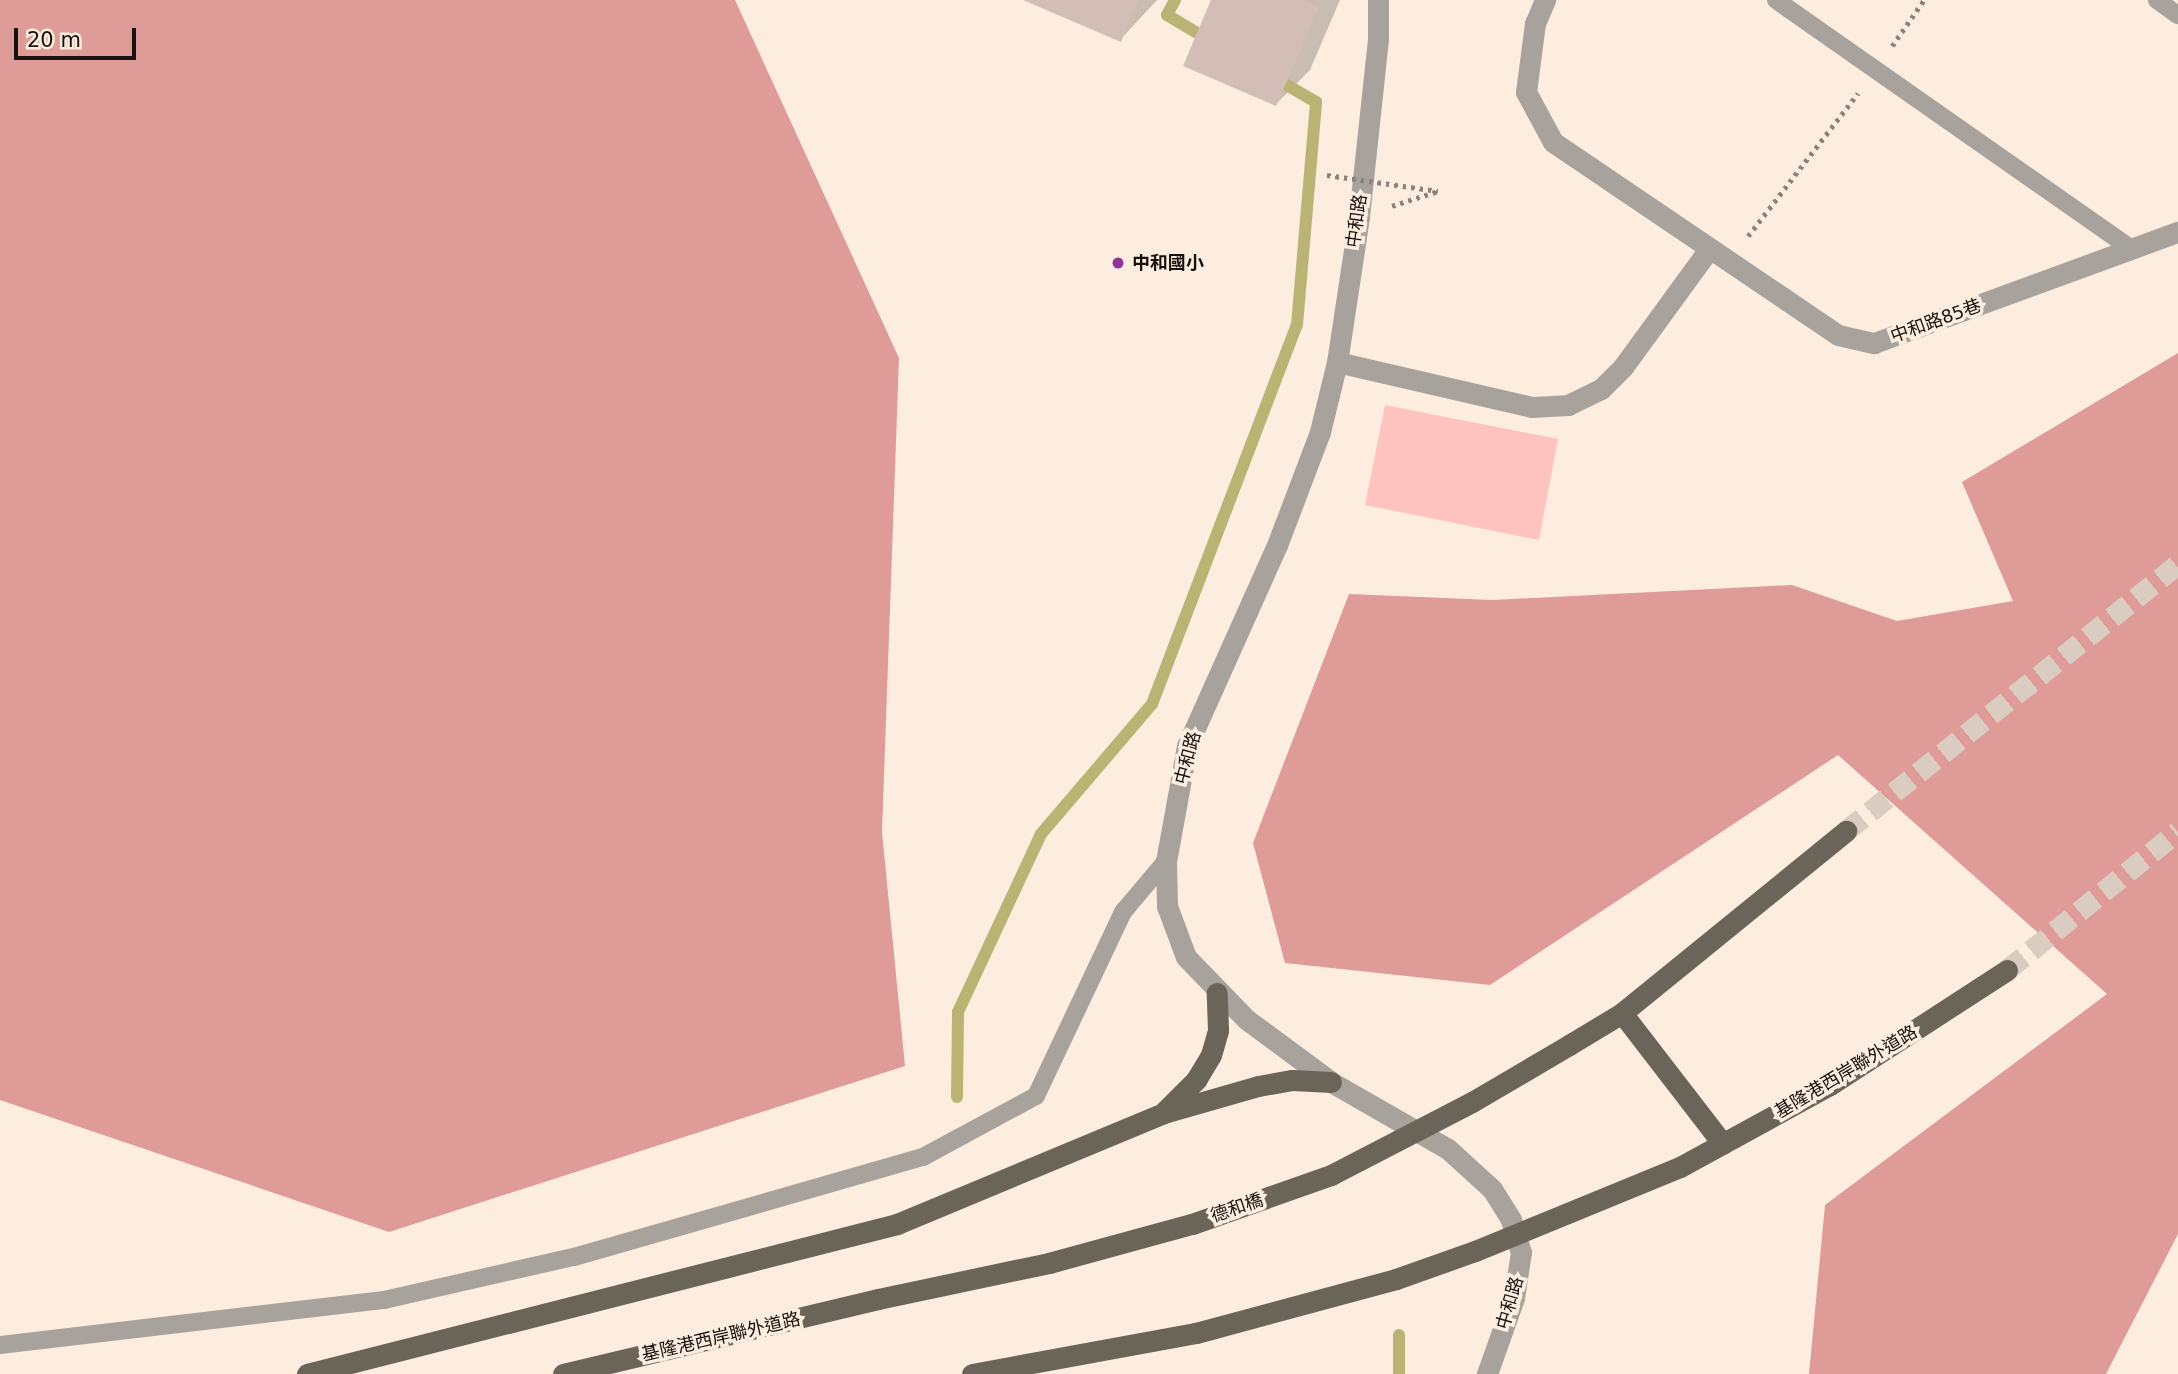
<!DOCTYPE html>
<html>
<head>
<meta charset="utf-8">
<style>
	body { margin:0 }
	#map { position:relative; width:2178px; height:1374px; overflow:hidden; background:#fceddf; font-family:"DejaVu Sans","Noto Sans TC",sans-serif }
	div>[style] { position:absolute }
	.green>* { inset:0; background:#ffc3bf }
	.forest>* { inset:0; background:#df9b97 }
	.shadow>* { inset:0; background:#0003 }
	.stream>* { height:12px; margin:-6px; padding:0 6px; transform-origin:6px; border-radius:6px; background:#bab374 }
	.building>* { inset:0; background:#d2beb6 }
	.primary-tunnel>* { height:21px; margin-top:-10.5px; transform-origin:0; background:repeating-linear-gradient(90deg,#daccc0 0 21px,transparent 0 31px) }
	.path>* { height:4.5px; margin-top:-2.25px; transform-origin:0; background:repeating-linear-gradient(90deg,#8c8279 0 3.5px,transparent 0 8.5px) }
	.lane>* { height:18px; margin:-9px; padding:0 9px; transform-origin:9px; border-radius:9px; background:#a7a39c }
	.street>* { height:21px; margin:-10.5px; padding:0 10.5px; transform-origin:10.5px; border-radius:10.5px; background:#a7a39c }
	.primary>* { height:21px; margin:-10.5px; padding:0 10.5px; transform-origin:10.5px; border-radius:10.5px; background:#6b6458 }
	.path-bridge>* { height:4.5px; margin-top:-2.25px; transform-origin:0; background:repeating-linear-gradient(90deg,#8c8279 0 3.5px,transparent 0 8.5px) }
	.primary-bridge>* { height:21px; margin:-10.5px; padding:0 10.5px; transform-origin:10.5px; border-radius:10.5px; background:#6b6458 }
	.dots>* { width:19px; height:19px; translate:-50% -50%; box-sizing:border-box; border:4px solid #fceddf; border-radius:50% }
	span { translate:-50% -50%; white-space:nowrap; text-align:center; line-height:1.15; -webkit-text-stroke:7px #fceddf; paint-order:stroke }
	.street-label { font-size:18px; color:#17120e }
	.poi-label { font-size:18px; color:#17120e; font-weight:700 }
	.left { translate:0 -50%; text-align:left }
	.scale { position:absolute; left:14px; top:28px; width:122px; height:32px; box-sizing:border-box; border:4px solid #17120e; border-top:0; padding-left:9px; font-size:21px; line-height:24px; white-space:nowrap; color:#17120e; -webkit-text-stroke:5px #fceddf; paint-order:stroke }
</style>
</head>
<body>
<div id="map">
	<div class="green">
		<i style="clip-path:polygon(1385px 405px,1558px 439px,1539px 540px,1365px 505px)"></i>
	</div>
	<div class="forest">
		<i style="clip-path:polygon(0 0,735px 0,899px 358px,882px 832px,905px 1066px,389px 1232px,0 1100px)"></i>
		<i style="clip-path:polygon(2178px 353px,2178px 1234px,2106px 1374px,1809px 1374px,1825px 1205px,2107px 994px,1838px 755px,1490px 985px,1285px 963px,1253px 843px,1349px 594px,1492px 600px,1792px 585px,1897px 621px,2013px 601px,1962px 482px)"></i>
	</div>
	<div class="shadow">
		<i style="clip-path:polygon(1029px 0,1157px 0,1120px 40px)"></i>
		<i style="clip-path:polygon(1213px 0,1340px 0,1310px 70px,1276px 104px)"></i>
	</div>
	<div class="stream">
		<i style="left:1175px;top:0;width:17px;rotate:118deg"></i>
		<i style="left:1167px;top:15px;width:49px;rotate:30.8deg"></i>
		<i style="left:957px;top:1097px;width:85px;rotate:-89.3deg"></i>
		<i style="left:958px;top:1012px;width:196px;rotate:-65deg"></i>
		<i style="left:1041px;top:834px;width:171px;rotate:-49.5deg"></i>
		<i style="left:1152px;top:704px;width:406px;rotate:-69.1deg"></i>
		<i style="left:1297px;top:325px;width:224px;rotate:-85.1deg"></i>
		<i style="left:1316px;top:102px;width:50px;rotate:-149.8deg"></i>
		<i style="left:1399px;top:1335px;width:39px;rotate:90deg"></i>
	</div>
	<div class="building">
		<i style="clip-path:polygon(1023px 0,1138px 0,1121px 42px)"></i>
		<i style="clip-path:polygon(1211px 0,1303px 0,1319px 7px,1276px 106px,1183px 66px)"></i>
	</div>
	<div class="primary-tunnel">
		<i style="left:1846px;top:831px;width:426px;rotate:-38.8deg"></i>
		<i style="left:2007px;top:970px;width:220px;rotate:-39.1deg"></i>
	</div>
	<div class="path">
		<i style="left:1892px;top:46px;width:56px;rotate:-55.2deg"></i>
		<i style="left:1392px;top:206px;width:48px;rotate:-18.1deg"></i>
		<i style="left:1748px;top:236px;width:180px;rotate:-52.4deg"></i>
	</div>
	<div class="lane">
		<i style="left:1776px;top:0;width:434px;rotate:35deg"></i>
		<i style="left:2157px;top:0;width:26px;rotate:36deg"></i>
		<i style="left:0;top:1345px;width:387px;rotate:-6.7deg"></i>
		<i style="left:384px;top:1300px;width:195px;rotate:-12.8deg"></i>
		<i style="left:574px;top:1257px;width:363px;rotate:-16deg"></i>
		<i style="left:923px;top:1157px;width:128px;rotate:-28.4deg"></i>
		<i style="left:1036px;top:1096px;width:204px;rotate:-64.7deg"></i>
		<i style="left:1123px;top:912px;width:67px;rotate:-49.9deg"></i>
	</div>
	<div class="street">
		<i style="left:1378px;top:0;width:39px;rotate:90deg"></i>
		<i style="left:1378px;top:39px;width:179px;rotate:96.1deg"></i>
		<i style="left:1359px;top:217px;width:147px;rotate:98.6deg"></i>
		<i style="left:1337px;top:362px;width:72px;rotate:103.7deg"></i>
		<i style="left:1320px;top:432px;width:121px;rotate:110.8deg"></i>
		<i style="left:1277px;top:545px;width:220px;rotate:114.1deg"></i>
		<i style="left:1187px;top:746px;width:117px;rotate:100.3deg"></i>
		<i style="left:1166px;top:861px;width:45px;rotate:88.7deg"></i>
		<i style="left:1167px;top:906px;width:54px;rotate:69.6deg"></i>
		<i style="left:1186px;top:957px;width:86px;rotate:45.9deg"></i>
		<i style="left:1246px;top:1019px;width:106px;rotate:36.5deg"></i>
		<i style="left:1331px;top:1082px;width:135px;rotate:29.8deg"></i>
		<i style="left:1448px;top:1149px;width:59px;rotate:42.3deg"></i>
		<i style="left:1492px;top:1189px;width:36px;rotate:58deg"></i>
		<i style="left:1511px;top:1220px;width:34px;rotate:73deg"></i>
		<i style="left:1521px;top:1252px;width:47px;rotate:98.7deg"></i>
		<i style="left:1514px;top:1298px;width:81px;rotate:109.6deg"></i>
		<i style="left:1545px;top:0;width:25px;rotate:113deg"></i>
		<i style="left:1535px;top:23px;width:70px;rotate:97.4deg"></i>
		<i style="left:1526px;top:92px;width:57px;rotate:61.6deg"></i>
		<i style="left:1553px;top:142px;width:344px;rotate:34.1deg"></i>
		<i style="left:1838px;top:335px;width:37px;rotate:13deg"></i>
		<i style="left:1874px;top:343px;width:324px;rotate:-20.1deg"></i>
		<i style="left:1337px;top:362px;width:200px;rotate:13deg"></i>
		<i style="left:1532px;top:407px;width:36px;rotate:-3deg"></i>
		<i style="left:1568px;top:405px;width:37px;rotate:-26deg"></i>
		<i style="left:1601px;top:389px;width:31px;rotate:-45deg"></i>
		<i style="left:1623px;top:367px;width:146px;rotate:-53.9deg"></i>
	</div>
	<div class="primary">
		<i style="left:1622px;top:1013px;width:165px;rotate:52.4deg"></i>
		<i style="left:1569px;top:1045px;width:62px;rotate:-31.1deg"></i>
		<i style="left:1622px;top:1013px;width:289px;rotate:-39.1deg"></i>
		<i style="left:1165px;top:1111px;width:44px;rotate:-45deg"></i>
		<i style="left:1196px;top:1080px;width:29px;rotate:-59deg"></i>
		<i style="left:1211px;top:1055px;width:26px;rotate:-74deg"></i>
		<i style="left:1218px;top:1030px;width:37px;rotate:-92deg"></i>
		<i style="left:1680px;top:1167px;width:171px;rotate:-28.7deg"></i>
		<i style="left:1830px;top:1085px;width:211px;rotate:-33deg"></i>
		<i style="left:307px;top:1374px;width:609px;rotate:-14.26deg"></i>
		<i style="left:897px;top:1224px;width:289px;rotate:-22.6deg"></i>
		<i style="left:1164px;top:1113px;width:98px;rotate:-16deg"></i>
		<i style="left:1258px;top:1086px;width:35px;rotate:-10deg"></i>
		<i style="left:1292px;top:1080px;width:39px;rotate:3deg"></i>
		<i style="left:563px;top:1374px;width:324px;rotate:-13.4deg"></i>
	</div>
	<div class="path-bridge">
		<i style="left:1327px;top:175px;width:112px;rotate:8.2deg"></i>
	</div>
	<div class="primary-bridge">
		<i style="left:878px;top:1299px;width:175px;rotate:-11.9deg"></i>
		<i style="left:1049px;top:1263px;width:148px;rotate:-15.3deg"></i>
		<i style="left:1192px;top:1224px;width:147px;rotate:-19.4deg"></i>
		<i style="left:1331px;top:1175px;width:159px;rotate:-27.4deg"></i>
		<i style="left:1472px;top:1102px;width:113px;rotate:-30.4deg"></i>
		<i style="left:972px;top:1374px;width:228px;rotate:-10.4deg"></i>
		<i style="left:1196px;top:1333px;width:207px;rotate:-15.1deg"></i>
		<i style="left:1396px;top:1279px;width:84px;rotate:-19.5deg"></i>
		<i style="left:1475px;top:1251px;width:222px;rotate:-22.3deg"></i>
	</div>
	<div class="dots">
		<i style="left:1118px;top:263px;background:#91339c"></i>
	</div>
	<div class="street-label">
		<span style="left:1357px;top:221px;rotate:-82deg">中和路</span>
		<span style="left:1936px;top:321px;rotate:-20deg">中和路85巷</span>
		<span style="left:1188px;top:758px;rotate:-75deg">中和路</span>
		<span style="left:1846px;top:1072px;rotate:-31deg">基隆港西岸聯外道路</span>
		<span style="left:1237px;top:1208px;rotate:-19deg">德和橋</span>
		<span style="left:1510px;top:1303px;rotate:-74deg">中和路</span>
		<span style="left:721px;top:1337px;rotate:-13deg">基隆港西岸聯外道路</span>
	</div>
	<div class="poi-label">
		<span class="left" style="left:1132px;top:263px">中和國小</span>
	</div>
	<div class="scale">20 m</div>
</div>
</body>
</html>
